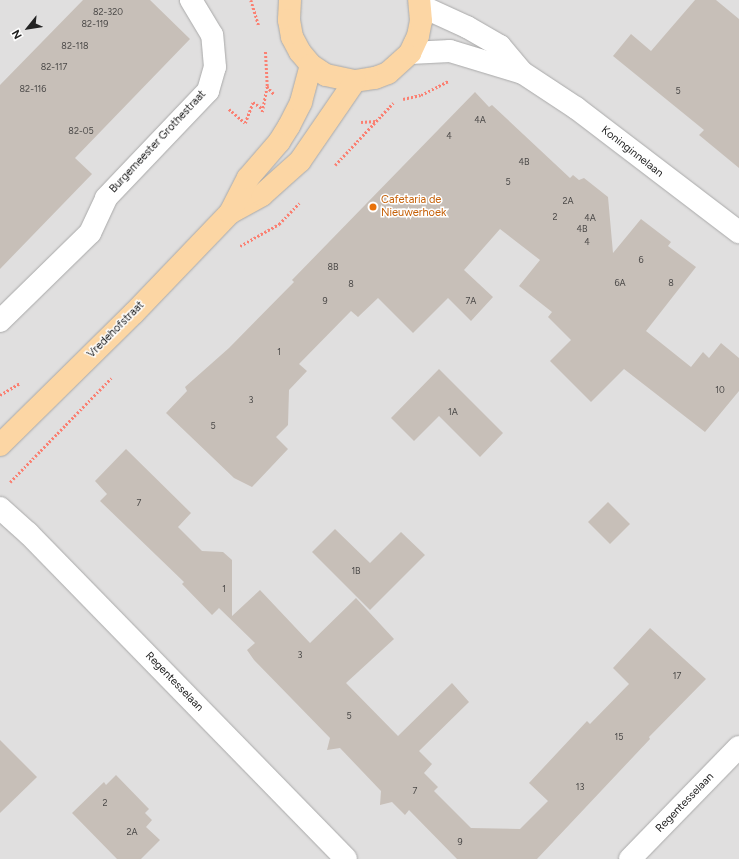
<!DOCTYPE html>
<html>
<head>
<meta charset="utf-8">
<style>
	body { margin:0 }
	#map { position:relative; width:739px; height:859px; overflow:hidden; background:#f2efe9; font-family:Figtree,sans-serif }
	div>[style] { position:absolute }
	.residential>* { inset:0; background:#e0dfdf }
	.building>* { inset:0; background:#c7bfb8 }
	.path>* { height:2.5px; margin-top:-1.25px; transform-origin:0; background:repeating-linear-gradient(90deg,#fa8072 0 2px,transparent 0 4px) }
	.roads { filter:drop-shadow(0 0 1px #a9a9a9) drop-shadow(0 0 1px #a9a9a9) }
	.minor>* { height:22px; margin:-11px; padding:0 11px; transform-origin:11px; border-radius:11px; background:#fff }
	.major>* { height:22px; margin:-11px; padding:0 11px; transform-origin:11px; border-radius:11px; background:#fcd6a4 }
	.dots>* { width:11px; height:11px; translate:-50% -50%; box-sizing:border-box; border:2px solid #fff; border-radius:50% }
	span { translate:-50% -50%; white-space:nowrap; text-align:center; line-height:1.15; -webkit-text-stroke:3px #fff; paint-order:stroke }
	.number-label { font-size:9px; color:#4b4948 }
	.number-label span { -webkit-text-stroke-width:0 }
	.street-label { font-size:11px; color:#222 }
	.food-label { font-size:11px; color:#c56008 }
	.left { translate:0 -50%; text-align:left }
	.north { position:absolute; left:8px; top:8px; width:40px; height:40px; -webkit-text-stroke:3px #fff; paint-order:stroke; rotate:240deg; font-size:11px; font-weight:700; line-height:16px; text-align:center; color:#222 }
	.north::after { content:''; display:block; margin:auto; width:14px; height:18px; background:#222; clip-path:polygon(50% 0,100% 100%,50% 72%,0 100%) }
</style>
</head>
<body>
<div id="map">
	<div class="residential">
		<i style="clip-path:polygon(0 0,739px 0,739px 859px,0 859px)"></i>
	</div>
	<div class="building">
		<i style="clip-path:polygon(83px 0,150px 0,190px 39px,75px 158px,92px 174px,0 269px,0 85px)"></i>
		<i style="clip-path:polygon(695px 0,716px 0,739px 19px,739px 168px,699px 135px,704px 130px,613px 56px,631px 34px,651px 51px)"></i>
		<i style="clip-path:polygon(475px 92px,489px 107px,492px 105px,570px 178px,573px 175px,579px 180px,584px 178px,608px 197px,613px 253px,641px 219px,671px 242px,668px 246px,696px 267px,646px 331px,691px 367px,703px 352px,709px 358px,721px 343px,739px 358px,739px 391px,705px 432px,624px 369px,591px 402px,550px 361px,571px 340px,548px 317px,552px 312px,519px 286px,540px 260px,500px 229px,464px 270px,493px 297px,471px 321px,448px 298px,413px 333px,378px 298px,358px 317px,351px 311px,299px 364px,307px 371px,289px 390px,288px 425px,276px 437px,288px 449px,252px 487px,234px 478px,166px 413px,187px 391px,185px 387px,229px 348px,294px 282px,292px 280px)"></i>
		<i style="clip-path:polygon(439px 369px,503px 433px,480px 457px,439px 416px,414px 441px,391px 418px)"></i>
		<i style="clip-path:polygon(126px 449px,191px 513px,178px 527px,202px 551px,223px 552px,232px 560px,232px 616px,260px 590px,310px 643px,356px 598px,394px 639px,346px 683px,398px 736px,452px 683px,469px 702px,419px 751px,432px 764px,424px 773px,438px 787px,434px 791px,471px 828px,520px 829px,548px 801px,529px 783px,587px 721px,590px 724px,629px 684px,613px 668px,650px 628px,706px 679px,649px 737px,650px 739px,537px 859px,457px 859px,409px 810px,405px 815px,392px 802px,380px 805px,381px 791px,340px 748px,327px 750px,330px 738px,254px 660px,247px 650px,255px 643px,219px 608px,212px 615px,182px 584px,184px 582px,100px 501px,107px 494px,95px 481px)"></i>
		<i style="clip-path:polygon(608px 502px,630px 524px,610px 544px,588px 522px)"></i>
		<i style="clip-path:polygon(335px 529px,370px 563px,401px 532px,425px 555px,370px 610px,312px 552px)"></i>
		<i style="clip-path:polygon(0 740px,37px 777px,0 813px)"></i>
		<i style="clip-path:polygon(116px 775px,149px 809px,145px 813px,152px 820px,146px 827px,160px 840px,141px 859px,117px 859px,72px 813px,104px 782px,106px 785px)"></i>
	</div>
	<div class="path">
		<i style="left:251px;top:0;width:27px;rotate:73deg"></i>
		<i style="left:267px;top:86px;width:11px;rotate:49deg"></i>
		<i style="left:403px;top:99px;width:18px;rotate:-13deg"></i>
		<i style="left:421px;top:95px;width:31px;rotate:-27deg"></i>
		<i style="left:229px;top:109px;width:21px;rotate:41deg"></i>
		<i style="left:245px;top:123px;width:22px;rotate:-69deg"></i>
		<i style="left:253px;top:102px;width:12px;rotate:35deg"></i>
		<i style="left:262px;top:112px;width:26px;rotate:-79deg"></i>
		<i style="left:267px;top:86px;width:36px;rotate:-93deg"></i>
		<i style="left:361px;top:122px;width:15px;rotate:-4deg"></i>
		<i style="left:335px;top:165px;width:85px;rotate:-46.9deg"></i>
		<i style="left:240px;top:246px;width:45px;rotate:-29.4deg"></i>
		<i style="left:279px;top:224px;width:29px;rotate:-46deg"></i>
		<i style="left:0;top:395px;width:23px;rotate:-31deg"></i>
		<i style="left:10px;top:482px;width:145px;rotate:-45.8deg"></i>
	</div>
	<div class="roads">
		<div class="minor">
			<i style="left:421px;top:6px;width:51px;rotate:24.5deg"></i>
			<i style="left:467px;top:27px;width:38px;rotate:30deg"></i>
			<i style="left:500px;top:46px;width:35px;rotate:50deg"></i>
			<i style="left:523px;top:73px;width:64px;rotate:33.4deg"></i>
			<i style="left:576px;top:108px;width:205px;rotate:37.3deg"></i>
			<i style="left:410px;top:53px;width:40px;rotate:-2.9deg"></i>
			<i style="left:450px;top:51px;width:76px;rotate:16.8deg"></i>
			<i style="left:0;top:321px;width:126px;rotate:-44.4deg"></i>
			<i style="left:90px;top:233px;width:38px;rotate:-65deg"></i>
			<i style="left:106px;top:198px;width:148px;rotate:-46.4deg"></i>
			<i style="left:208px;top:91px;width:25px;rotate:-74deg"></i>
			<i style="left:215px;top:67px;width:32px;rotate:-95deg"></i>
			<i style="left:212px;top:35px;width:41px;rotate:-121deg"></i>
			<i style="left:0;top:508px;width:38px;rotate:42deg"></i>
			<i style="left:28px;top:533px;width:455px;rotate:45.7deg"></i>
			<i style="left:630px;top:859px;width:156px;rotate:-45.8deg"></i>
		</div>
		<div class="major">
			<i style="left:290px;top:0;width:20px;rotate:93deg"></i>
			<i style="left:289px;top:20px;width:17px;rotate:80deg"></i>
			<i style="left:292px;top:37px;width:17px;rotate:62deg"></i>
			<i style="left:300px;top:52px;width:17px;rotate:50deg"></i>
			<i style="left:311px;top:65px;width:18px;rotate:34deg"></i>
			<i style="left:326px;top:75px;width:30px;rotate:12deg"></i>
			<i style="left:355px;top:81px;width:20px;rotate:-9deg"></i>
			<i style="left:375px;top:78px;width:14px;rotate:-21deg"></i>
			<i style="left:388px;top:73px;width:30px;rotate:-42deg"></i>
			<i style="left:410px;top:53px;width:19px;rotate:-65deg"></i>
			<i style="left:418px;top:36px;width:15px;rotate:-79deg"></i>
			<i style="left:421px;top:21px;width:21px;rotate:-95deg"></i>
			<i style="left:230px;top:213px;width:37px;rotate:-29deg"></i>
			<i style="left:262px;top:195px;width:51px;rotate:-41.8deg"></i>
			<i style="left:300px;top:161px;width:97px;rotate:-55.5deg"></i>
			<i style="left:0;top:445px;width:188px;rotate:-44.6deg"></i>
			<i style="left:134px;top:313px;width:139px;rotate:-46.2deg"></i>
			<i style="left:230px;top:213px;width:39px;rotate:-63deg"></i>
			<i style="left:248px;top:178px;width:48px;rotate:-49.3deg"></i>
			<i style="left:279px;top:142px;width:19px;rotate:-58deg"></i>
			<i style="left:289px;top:126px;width:27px;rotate:-63deg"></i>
			<i style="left:301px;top:102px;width:38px;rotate:-75deg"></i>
		</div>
	</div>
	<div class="dots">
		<i style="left:373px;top:207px;background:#e8710a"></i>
	</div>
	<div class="number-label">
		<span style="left:108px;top:12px">82-320</span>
		<span style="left:95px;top:24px">82-119</span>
		<span style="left:75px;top:46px">82-118</span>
		<span style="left:54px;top:67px">82-117</span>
		<span style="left:33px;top:89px">82-116</span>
		<span style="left:678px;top:91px">5</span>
		<span style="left:480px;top:120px">4A</span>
		<span style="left:81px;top:131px">82-05</span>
		<span style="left:449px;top:136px">4</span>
		<span style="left:524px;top:162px">4B</span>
		<span style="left:508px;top:182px">5</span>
		<span style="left:568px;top:201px">2A</span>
		<span style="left:555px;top:217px">2</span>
		<span style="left:590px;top:218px">4A</span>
		<span style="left:582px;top:229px">4B</span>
		<span style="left:587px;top:242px">4</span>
		<span style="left:641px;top:260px">6</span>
		<span style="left:333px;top:267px">8B</span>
		<span style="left:620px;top:283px">6A</span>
		<span style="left:671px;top:283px">8</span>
		<span style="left:351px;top:284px">8</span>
		<span style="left:325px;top:301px">9</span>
		<span style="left:471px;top:301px">7A</span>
		<span style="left:279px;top:352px">1</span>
		<span style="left:720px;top:390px">10</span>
		<span style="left:251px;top:400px">3</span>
		<span style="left:453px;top:412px">1A</span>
		<span style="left:213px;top:426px">5</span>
		<span style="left:139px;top:503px">7</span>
		<span style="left:356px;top:571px">1B</span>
		<span style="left:224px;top:589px">1</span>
		<span style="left:300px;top:655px">3</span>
		<span style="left:677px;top:676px">17</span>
		<span style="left:349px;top:716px">5</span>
		<span style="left:619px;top:737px">15</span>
		<span style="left:580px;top:787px">13</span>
		<span style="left:415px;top:791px">7</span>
		<span style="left:105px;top:803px">2</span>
		<span style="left:132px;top:832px">2A</span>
		<span style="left:460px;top:842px">9</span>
	</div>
	<div class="street-label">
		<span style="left:158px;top:142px;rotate:-47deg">Burgemeester Grothestraat</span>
		<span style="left:632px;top:152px;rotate:38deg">Koninginnelaan</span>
		<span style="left:116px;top:330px;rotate:-45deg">Vredehofstraat</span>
		<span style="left:174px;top:682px;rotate:46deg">Regentesselaan</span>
		<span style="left:685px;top:803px;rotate:-46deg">Regentesselaan</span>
	</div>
	<div class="food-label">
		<span class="left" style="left:381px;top:207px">Cafetaria de<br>Nieuwerhoek</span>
	</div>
	<div class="north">N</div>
</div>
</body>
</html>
